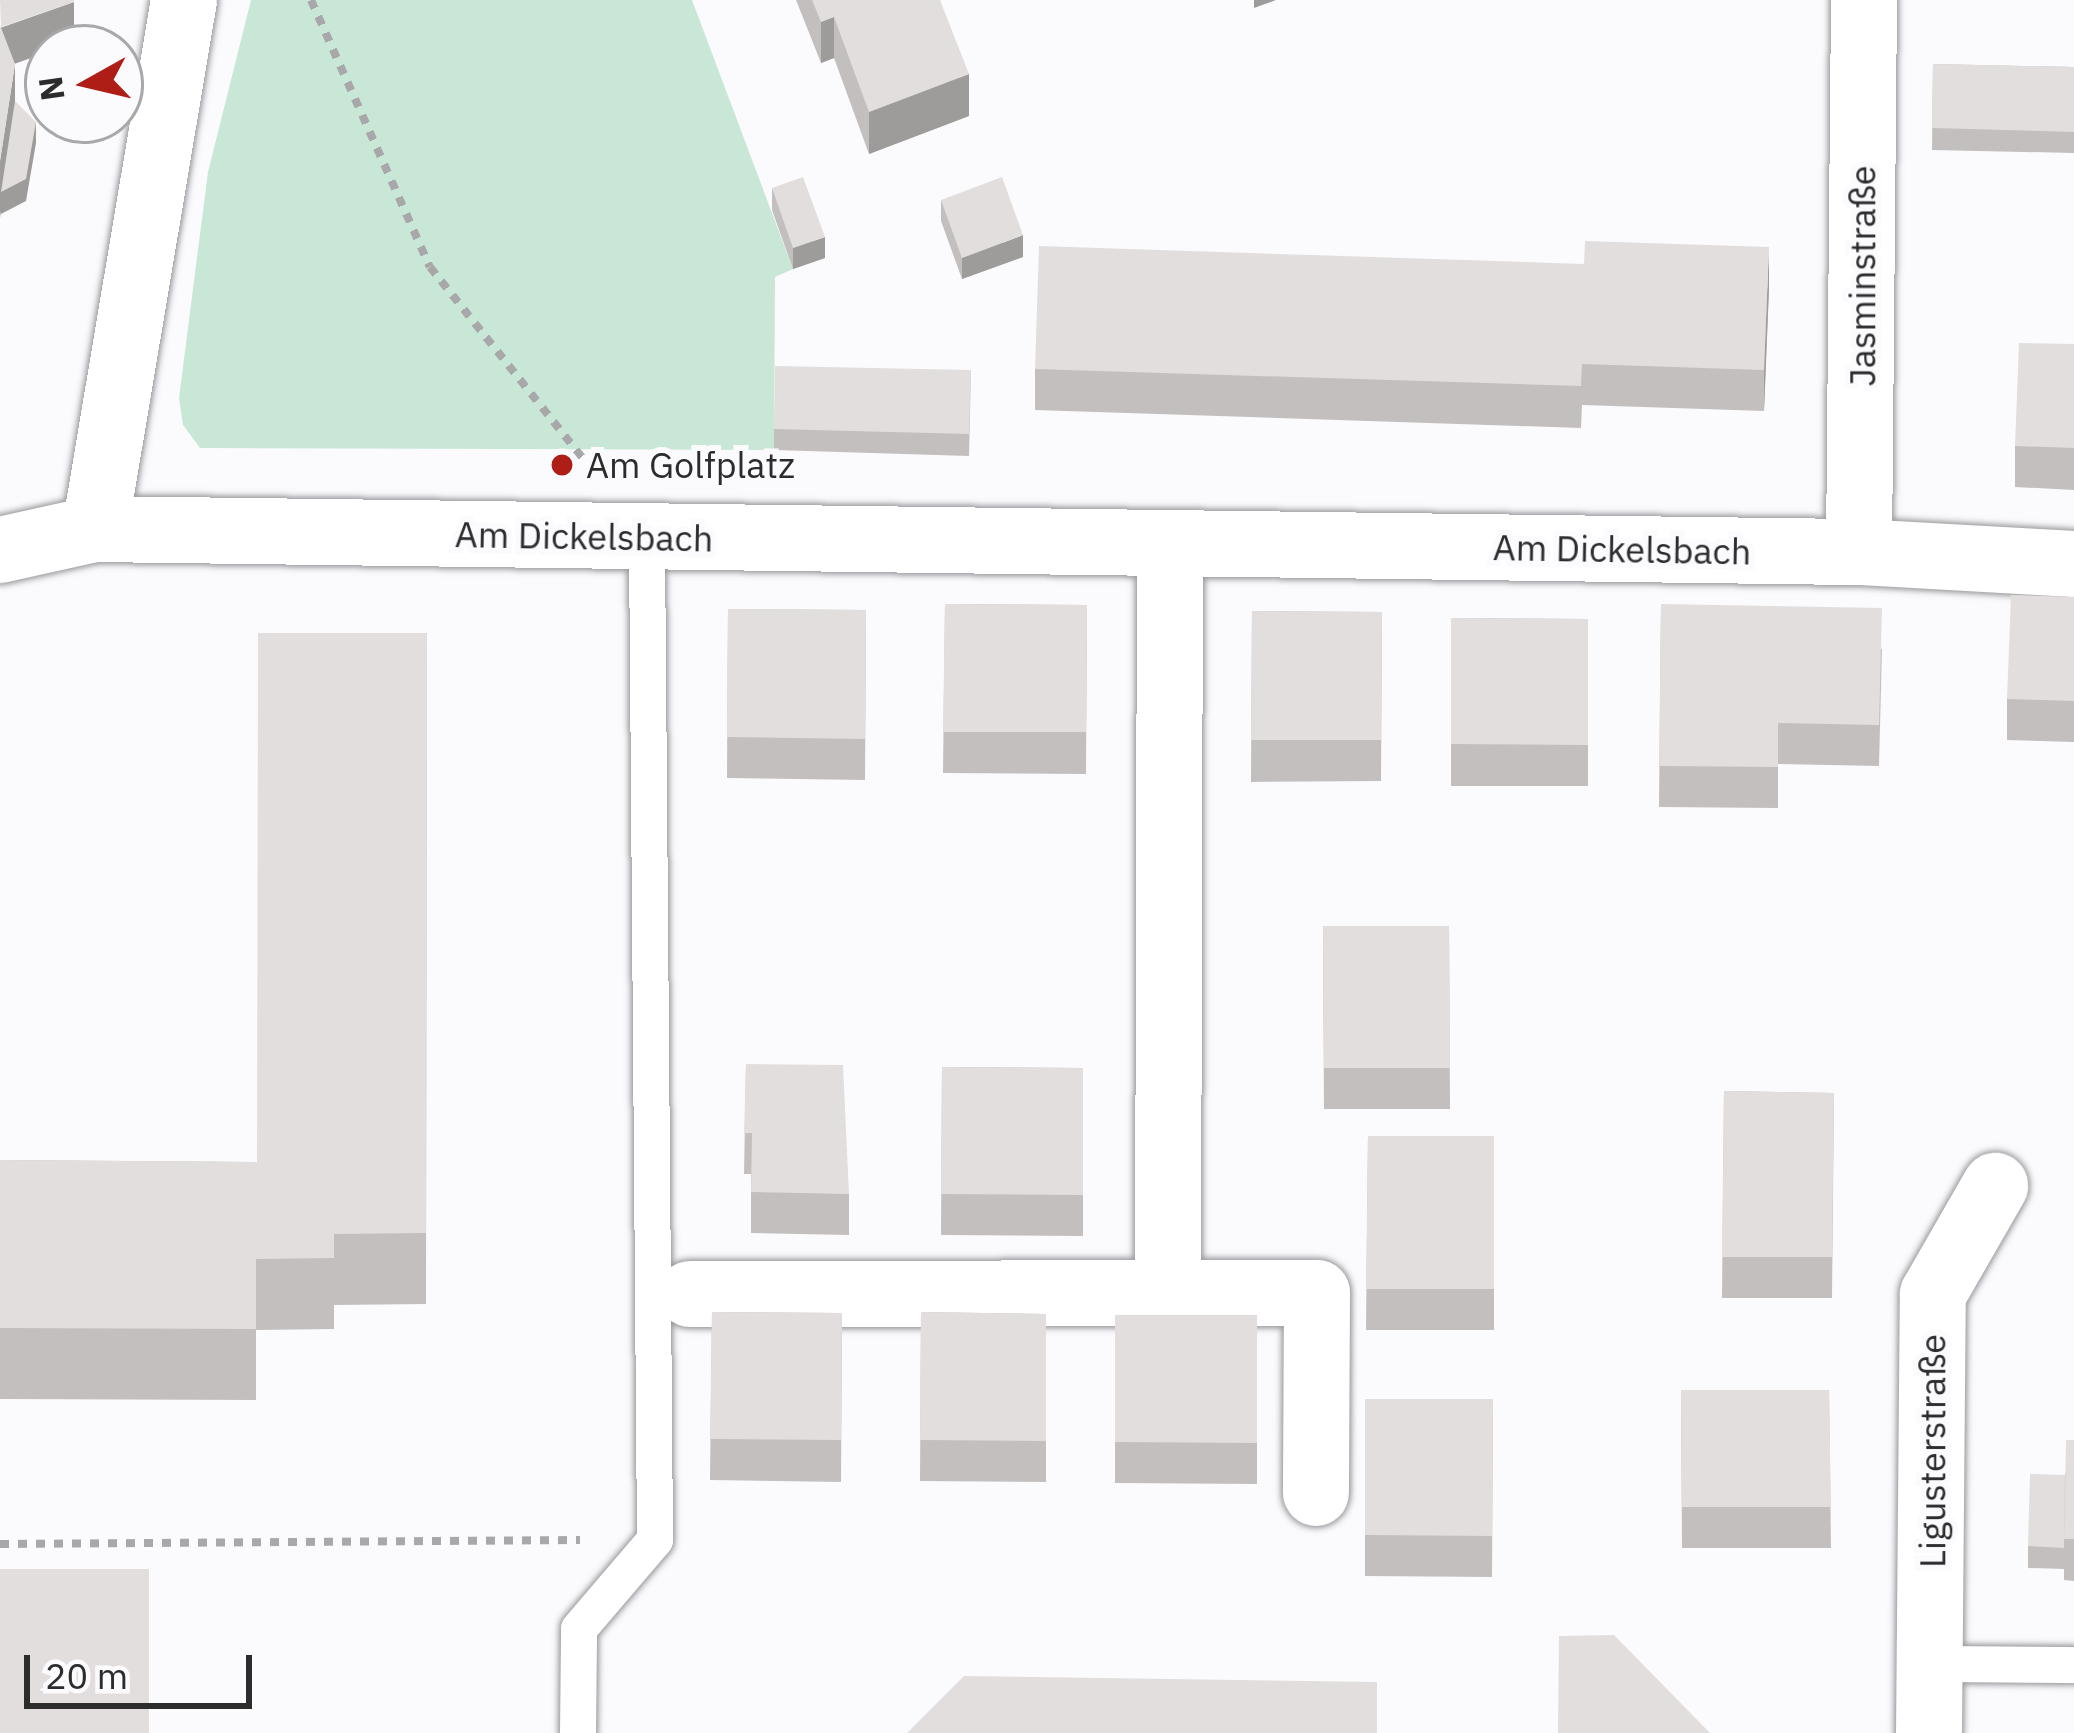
<!DOCTYPE html>
<html>
<head>
<meta charset="utf-8">
<style>
	body { margin:0 }
	#map { position:relative; width:2074px; height:1733px; overflow:hidden; background:#fbfbfe; font-family:"IBM Plex Sans",sans-serif }
	div>[style] { position:absolute }
	.green>* { inset:0; background:#c9e7d6 }
	.path>* { height:8px; margin-top:-4px; transform-origin:0; background:repeating-linear-gradient(90deg,#a8a8aa 0 9px,transparent 0 18px) }
	.roads { filter:drop-shadow(0 0 3px #99999c) drop-shadow(0 0 3px #99999c) }
	.service>* { height:36px; margin:-18px; padding:0 18px; transform-origin:18px; border-radius:18px; background:#fff }
	.minor>* { height:66px; margin:-33px; padding:0 33px; transform-origin:33px; border-radius:33px; background:#fff }
	.wall>* { inset:0; background:#c2bfbe }
	.shaded-wall>* { inset:0; background:#9e9b9b }
	.building>* { inset:0; background:#e1dedd }
	.dots>* { width:33px; height:33px; translate:-50% -50%; box-sizing:border-box; border:6px solid #fbfbfe; border-radius:50% }
	span { translate:-50% -50%; white-space:nowrap; text-align:center; line-height:1.15; -webkit-text-stroke:12px #fbfbfe; paint-order:stroke }
	.street-label { font-size:36px; color:#2c2c2d }
	.poi-label { font-size:36px; color:#2c2c2d }
	.left { translate:0 -50%; text-align:left }
	.north { position:absolute; left:24px; top:24px; width:120px; height:120px; box-sizing:border-box; background:#fbfbfe; border:3px solid #a8a8aa; border-radius:50%; rotate:262deg; font-size:33px; font-weight:700; line-height:48px; text-align:center; color:#2c2c2d }
	.north::after { content:''; display:block; margin:auto; width:42px; height:54px; background:#ae1d16; clip-path:polygon(50% 0,100% 100%,50% 72%,0 100%) }
	.scale { position:absolute; left:24px; top:1655px; width:228px; height:54px; box-sizing:border-box; border:6px solid #2c2c2d; border-top:0; padding-left:15px; font-size:36px; line-height:42px; white-space:nowrap; color:#2c2c2d; -webkit-text-stroke:9px #fbfbfe; paint-order:stroke }
</style>
</head>
<body>
<div id="map">
	<div class="green">
		<i style="clip-path:polygon(251px 0,692px 0,793px 269px,775px 277px,774px 450px,200px 448px,183px 425px,179px 398px,208px 172px)"></i>
	</div>
	<div class="path">
		<i style="left:311px;top:0;width:292px;rotate:66deg"></i>
		<i style="left:430px;top:267px;width:248px;rotate:51.4deg"></i>
		<i style="left:0;top:1544px;width:580px;rotate:-0.4deg"></i>
	</div>
	<div class="roads">
		<div class="service">
			<i style="left:1930px;top:1664px;width:144px;rotate:0.4deg"></i>
			<i style="left:578px;top:1733px;width:104px;rotate:-89.4deg"></i>
			<i style="left:579px;top:1629px;width:117px;rotate:-49.5deg"></i>
			<i style="left:655px;top:1540px;width:1004px;rotate:-90.46deg"></i>
		</div>
		<div class="minor">
			<i style="left:95px;top:529px;width:536px;rotate:-80.45deg"></i>
			<i style="left:0;top:550px;width:97px;rotate:-12.5deg"></i>
			<i style="left:95px;top:529px;width:1764px;rotate:0.75deg"></i>
			<i style="left:1859px;top:552px;width:215px;rotate:3.2deg"></i>
			<i style="left:1859px;top:552px;width:552px;rotate:-89.48deg"></i>
			<i style="left:1168px;top:1293px;width:750px;rotate:-89.85deg"></i>
			<i style="left:690px;top:1294px;width:627px;rotate:-0.09deg"></i>
			<i style="left:1317px;top:1293px;width:200px;rotate:90.3deg"></i>
			<i style="left:1929px;top:1733px;width:439px;rotate:-89.5deg"></i>
			<i style="left:1933px;top:1294px;width:125px;rotate:-60.1deg"></i>
		</div>
	</div>
	<div class="wall">
		<i style="clip-path:polygon(796px 0,940px 0,969px 116px,869px 154px,834px 58px,821px 63px)"></i>
		<i style="clip-path:polygon(1933px 64px,2074px 67px,2074px 153px,1932px 150px)"></i>
		<i style="clip-path:polygon(772px 188px,825px 258px,793px 269px,772px 210px)"></i>
		<i style="clip-path:polygon(941px 200px,1023px 257px,962px 279px,941px 221px)"></i>
		<i style="clip-path:polygon(1769px 288px,1764px 411px,1582px 405px,1581px 428px,1035px 410px,1035px 369px)"></i>
		<i style="clip-path:polygon(2074px 344px,2074px 490px,2015px 487px,2015px 446px)"></i>
		<i style="clip-path:polygon(971px 370px,969px 456px,774px 450px,774px 429px)"></i>
		<i style="clip-path:polygon(2074px 597px,2074px 742px,2007px 740px,2007px 699px)"></i>
		<i style="clip-path:polygon(945px 604px,1087px 605px,1086px 774px,943px 773px)"></i>
		<i style="clip-path:polygon(1661px 604px,1882px 649px,1879px 766px,1778px 764px,1778px 808px,1659px 807px)"></i>
		<i style="clip-path:polygon(728px 609px,866px 610px,865px 780px,727px 778px)"></i>
		<i style="clip-path:polygon(1252px 611px,1382px 612px,1381px 781px,1251px 782px)"></i>
		<i style="clip-path:polygon(1451px 618px,1588px 619px,1588px 786px,1451px 786px)"></i>
		<i style="clip-path:polygon(427px 633px,426px 1304px,334px 1305px,334px 1329px,256px 1330px,256px 1400px,0 1399px,0 1160px,257px 1162px)"></i>
		<i style="clip-path:polygon(1323px 926px,1449px 926px,1450px 1109px,1324px 1109px)"></i>
		<i style="clip-path:polygon(746px 1064px,849px 1194px,849px 1235px,751px 1233px,751px 1174px,744px 1174px)"></i>
		<i style="clip-path:polygon(942px 1067px,1083px 1068px,1083px 1236px,941px 1235px)"></i>
		<i style="clip-path:polygon(1724px 1091px,1834px 1093px,1832px 1298px,1722px 1298px)"></i>
		<i style="clip-path:polygon(1368px 1136px,1494px 1136px,1494px 1330px,1366px 1330px)"></i>
		<i style="clip-path:polygon(712px 1312px,842px 1313px,841px 1482px,710px 1480px)"></i>
		<i style="clip-path:polygon(921px 1312px,1046px 1314px,1046px 1482px,920px 1481px)"></i>
		<i style="clip-path:polygon(1115px 1315px,1257px 1315px,1257px 1484px,1115px 1483px)"></i>
		<i style="clip-path:polygon(1681px 1390px,1829px 1390px,1831px 1548px,1682px 1548px)"></i>
		<i style="clip-path:polygon(1365px 1399px,1493px 1399px,1492px 1577px,1365px 1576px)"></i>
		<i style="clip-path:polygon(2074px 1440px,2074px 1581px,2064px 1580px,2064px 1553px,2064px 1569px,2028px 1568px,2028px 1546px,2065px 1475px)"></i>
	</div>
	<div class="shaded-wall">
		<i style="clip-path:polygon(1254px 0,1276px 0,1254px 8px)"></i>
		<i style="clip-path:polygon(74px 2px,74px 43px,61px 48px,48px 48px,48px 52px,0 69px,0 28px)"></i>
		<i style="clip-path:polygon(834px 17px,834px 58px,821px 63px,821px 22px)"></i>
		<i style="clip-path:polygon(15px 64px,15px 122px,36px 122px,36px 143px,26px 201px,1px 214px,1px 211px,0 218px,0 161px)"></i>
		<i style="clip-path:polygon(969px 74px,969px 116px,869px 154px,869px 112px)"></i>
		<i style="clip-path:polygon(1023px 235px,1023px 257px,962px 279px,962px 258px)"></i>
		<i style="clip-path:polygon(825px 237px,825px 258px,793px 269px,793px 248px)"></i>
		<i style="clip-path:polygon(1769px 247px,1769px 288px,1764px 411px,1764px 370px)"></i>
	</div>
	<div class="building">
		<i style="clip-path:polygon(0 0,74px 0,74px 2px,1px 27px)"></i>
		<i style="clip-path:polygon(812px 0,940px 0,969px 74px,869px 112px,834px 17px,821px 22px)"></i>
		<i style="clip-path:polygon(0 25px,15px 64px,0 161px)"></i>
		<i style="clip-path:polygon(1933px 64px,2074px 67px,2074px 132px,1932px 128px)"></i>
		<i style="clip-path:polygon(15px 101px,36px 122px,26px 179px,1px 192px)"></i>
		<i style="clip-path:polygon(803px 177px,825px 237px,793px 248px,772px 188px)"></i>
		<i style="clip-path:polygon(1002px 177px,1023px 235px,962px 258px,941px 200px)"></i>
		<i style="clip-path:polygon(1585px 241px,1769px 247px,1764px 370px,1582px 364px,1581px 386px,1035px 369px,1039px 246px,1584px 264px)"></i>
		<i style="clip-path:polygon(2019px 343px,2074px 344px,2074px 448px,2015px 446px)"></i>
		<i style="clip-path:polygon(775px 366px,971px 370px,969px 434px,774px 429px)"></i>
		<i style="clip-path:polygon(2011px 595px,2074px 597px,2074px 701px,2007px 699px)"></i>
		<i style="clip-path:polygon(945px 604px,1087px 605px,1086px 732px,943px 732px)"></i>
		<i style="clip-path:polygon(1661px 604px,1882px 608px,1879px 725px,1778px 723px,1778px 767px,1659px 766px)"></i>
		<i style="clip-path:polygon(728px 609px,866px 610px,865px 739px,727px 737px)"></i>
		<i style="clip-path:polygon(1252px 611px,1382px 612px,1381px 740px,1251px 740px)"></i>
		<i style="clip-path:polygon(1451px 618px,1588px 619px,1588px 745px,1451px 744px)"></i>
		<i style="clip-path:polygon(258px 633px,427px 633px,426px 1233px,334px 1234px,334px 1258px,256px 1259px,256px 1329px,0 1328px,0 1160px,257px 1162px)"></i>
		<i style="clip-path:polygon(1323px 926px,1449px 926px,1450px 1068px,1324px 1068px)"></i>
		<i style="clip-path:polygon(746px 1064px,843px 1065px,849px 1194px,751px 1192px,752px 1133px,744px 1133px)"></i>
		<i style="clip-path:polygon(942px 1067px,1083px 1068px,1083px 1195px,941px 1194px)"></i>
		<i style="clip-path:polygon(1724px 1091px,1834px 1093px,1832px 1257px,1722px 1257px)"></i>
		<i style="clip-path:polygon(1368px 1136px,1494px 1136px,1494px 1289px,1366px 1289px)"></i>
		<i style="clip-path:polygon(712px 1312px,842px 1313px,841px 1440px,710px 1439px)"></i>
		<i style="clip-path:polygon(921px 1312px,1046px 1314px,1046px 1441px,920px 1440px)"></i>
		<i style="clip-path:polygon(1115px 1315px,1257px 1315px,1257px 1443px,1115px 1442px)"></i>
		<i style="clip-path:polygon(1681px 1390px,1829px 1390px,1831px 1507px,1682px 1507px)"></i>
		<i style="clip-path:polygon(1365px 1399px,1493px 1399px,1492px 1536px,1365px 1535px)"></i>
		<i style="clip-path:polygon(2066px 1440px,2074px 1440px,2074px 1539px,2064px 1539px)"></i>
		<i style="clip-path:polygon(2030px 1474px,2065px 1475px,2064px 1548px,2028px 1546px)"></i>
		<i style="clip-path:polygon(0 1569px,149px 1569px,149px 1733px,0 1733px)"></i>
		<i style="clip-path:polygon(1614px 1635px,1710px 1733px,1558px 1733px,1559px 1636px)"></i>
		<i style="clip-path:polygon(964px 1676px,1377px 1682px,1377px 1733px,907px 1733px)"></i>
	</div>
	<div class="dots">
		<i style="left:562px;top:465px;background:#ae1d16"></i>
	</div>
	<div class="street-label">
		<span style="left:1862px;top:276px;rotate:-90deg">Jasminstraße</span>
		<span style="left:584px;top:536px;rotate:1deg">Am Dickelsbach</span>
		<span style="left:1622px;top:549px;rotate:1deg">Am Dickelsbach</span>
		<span style="left:1932px;top:1451px;rotate:-90deg">Ligusterstraße</span>
	</div>
	<div class="poi-label">
		<span class="left" style="left:586px;top:465px">Am Golfplatz</span>
	</div>
	<div class="north">N</div>
	<div class="scale">20 m</div>
</div>
</body>
</html>
